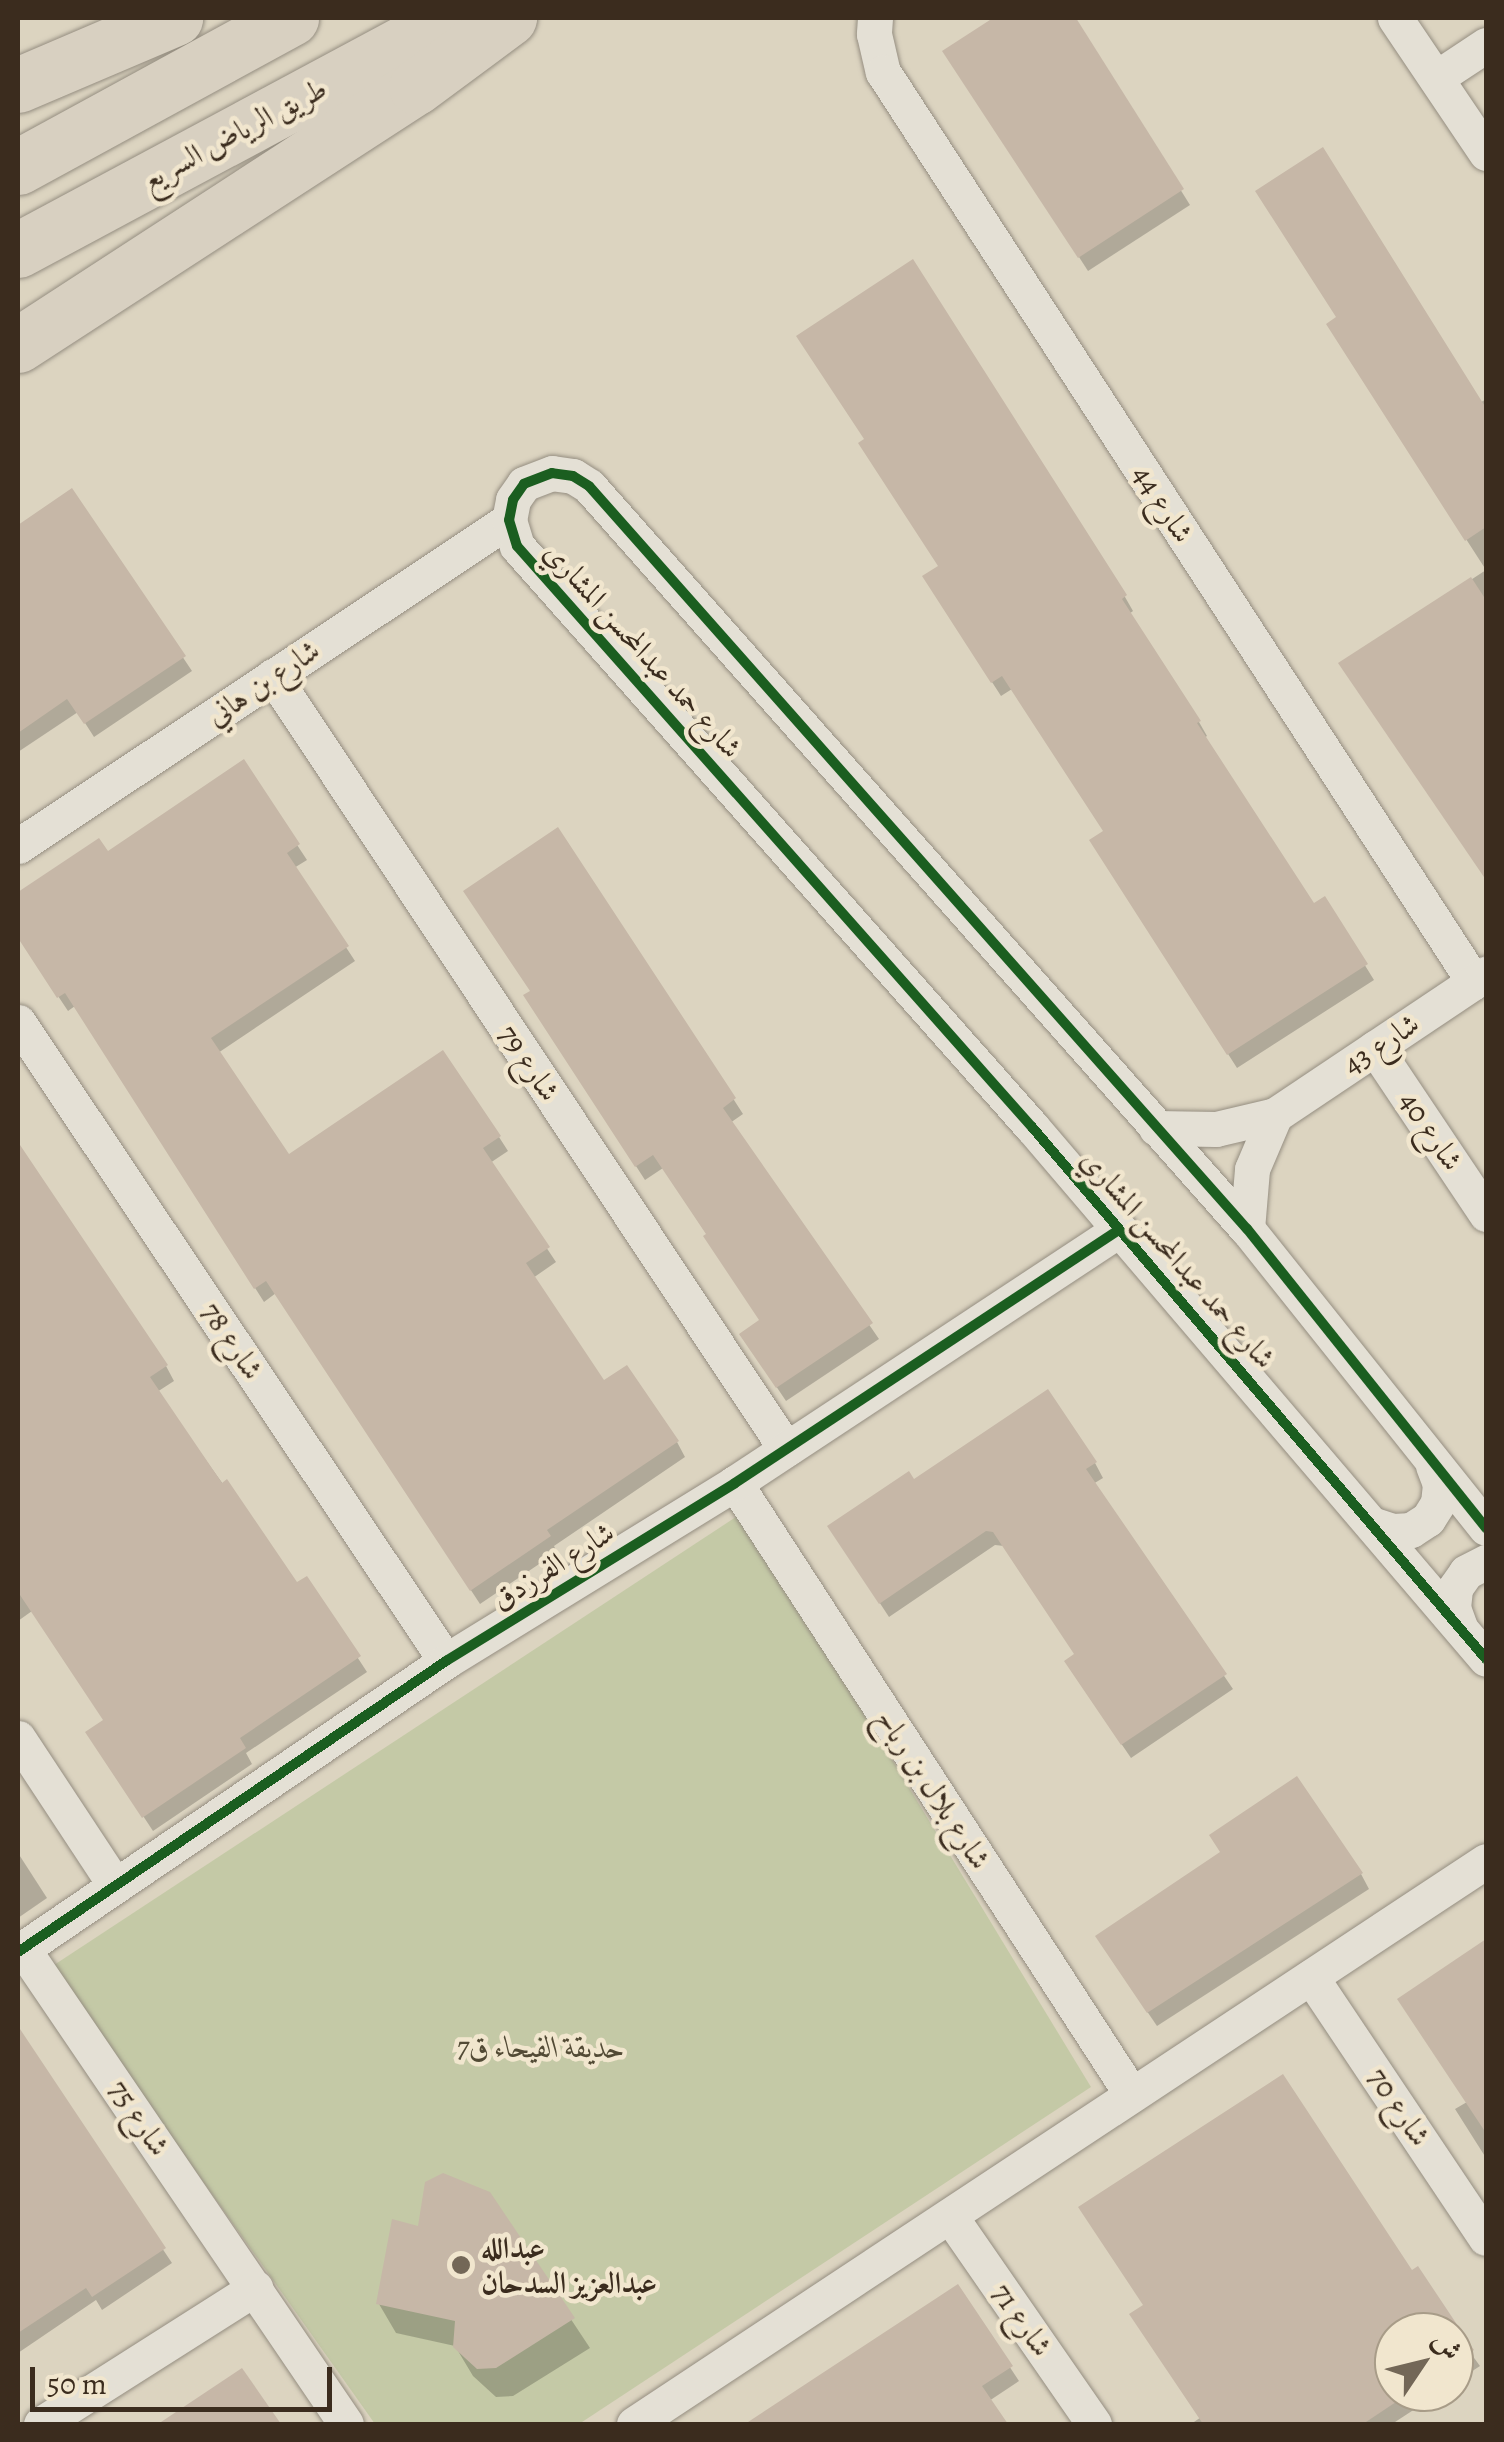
<!DOCTYPE html>
<html>
<head>
<meta charset="utf-8">
<style>
	body { margin:0 }
	#map { position:relative; width:1504px; height:2442px; overflow:hidden; background:#dcd4c0; font-family:Alegreya,Amiri,serif }
	div>[style] { position:absolute }
	.green>* { inset:0; background:#c4c9a6 }
	.shadow>* { inset:0; background:#0003 }
	.building>* { inset:0; background:#c6b7a7 }
	.roads { filter:drop-shadow(0 0 2px #958e81) drop-shadow(0 0 2px #958e81) }
	.minor>* { height:35px; margin:-17.5px; padding:0 17.5px; transform-origin:17.5px; border-radius:17.5px; background:#e4e0d5 }
	.motorway>* { height:55px; margin:-27.5px; padding:0 27.5px; transform-origin:27.5px; border-radius:27.5px; background:#d8d0c1 }
	.cycleway>* { height:10px; margin:-5px; padding:0 5px; transform-origin:5px; border-radius:5px; background:#1b5e20 }
	.dots>* { width:28px; height:28px; translate:-50% -50%; box-sizing:border-box; border:5px solid #f1e6ce; border-radius:50% }
	span { translate:-50% -50%; white-space:nowrap; text-align:center; line-height:1.15; -webkit-text-stroke:9px #f1e6ce; paint-order:stroke }
	.street-label { font-size:30px; color:#3b2c1e }
	.park-label { font-size:30px; color:#524a35; font-style:italic }
	.poi-label { font-size:30px; color:#3b2c1e; font-weight:700 }
	.left { translate:0 -50%; text-align:left }
	.frame { position:absolute; inset:0; border:20px solid #3b2c1e; pointer-events:none }
	.north { position:absolute; left:1374px; top:2312px; width:100px; height:100px; box-sizing:border-box; background:#f1e6ce; border:2px solid #a89c88; border-radius:50%; rotate:55deg; font-size:28px; font-weight:700; line-height:40px; text-align:center; color:#3b2c1e }
	.north::after { content:''; display:block; margin:auto; width:35px; height:45px; background:#736757; clip-path:polygon(50% 0,100% 100%,50% 72%,0 100%) }
	.scale { position:absolute; left:30px; top:2367px; width:302px; height:45px; box-sizing:border-box; border:5px solid #3b2c1e; border-top:0; padding-left:12px; font-size:30px; line-height:35px; white-space:nowrap; color:#3b2c1e; -webkit-text-stroke:8px #f1e6ce; paint-order:stroke }
</style>
</head>
<body>
<div id="map">
	<div class="green">
		<i style="clip-path:polygon(742px 1513px,1091px 2087px,579px 2424px,375px 2424px,51px 1967px)"></i>
	</div>
	<div class="shadow">
		<i style="clip-path:polygon(998px 18px,1073px 18px,1190px 205px,1088px 271px,946px 51px)"></i>
		<i style="clip-path:polygon(913px 263px,1125px 597px,1133px 611px,1129px 614px,1199px 722px,1207px 736px,1204px 738px,1313px 906px,1324px 899px,1374px 980px,1237px 1068px,1101px 855px,1105px 832px,1012px 689px,1001px 696px,934px 592px,941px 567px,868px 451px)"></i>
		<i style="clip-path:polygon(1337px 339px,1480px 403px,1486px 399px,1486px 879px,1342px 664px,1486px 570px)"></i>
		<i style="clip-path:polygon(72px 491px,192px 671px,94px 737px,78px 712px,18px 752px,18px 528px)"></i>
		<i style="clip-path:polygon(243px 763px,307px 860px,294px 868px,355px 961px,218px 1053px,289px 1157px,499px 1137px,508px 1151px,490px 1163px,556px 1262px,533px 1278px,604px 1384px,677px 1442px,685px 1457px,554px 1546px,557px 1552px,480px 1604px,276px 1293px,264px 1302px,75px 1006px,68px 1011px,18px 936px,18px 895px,98px 841px,107px 854px)"></i>
		<i style="clip-path:polygon(557px 830px,734px 1100px,743px 1114px,730px 1123px,879px 1339px,786px 1401px,751px 1349px,762px 1322px,708px 1236px,663px 1168px,645px 1180px,535px 1010px,532px 992px)"></i>
		<i style="clip-path:polygon(18px 1151px,166px 1366px,174px 1381px,157px 1392px,296px 1586px,306px 1579px,367px 1672px,246px 1753px,252px 1764px,153px 1831px,97px 1746px,106px 1721px,32px 1611px,18px 1621px)"></i>
		<i style="clip-path:polygon(1095px 1463px,1103px 1478px,1093px 1484px,1233px 1689px,1131px 1758px,1075px 1676px,1077px 1655px,1004px 1546px,995px 1545px,889px 1617px,839px 1541px,913px 1482px)"></i>
		<i style="clip-path:polygon(18px 1853px,47px 1898px,18px 1918px)"></i>
		<i style="clip-path:polygon(1223px 1854px,1361px 1874px,1369px 1889px,1157px 2026px,1106px 1951px)"></i>
		<i style="clip-path:polygon(1486px 1942px,1486px 2158px,1455px 2109px,1467px 2102px,1400px 2000px)"></i>
		<i style="clip-path:polygon(24px 2041px,172px 2263px,102px 2310px,96px 2300px,18px 2353px,18px 2046px)"></i>
		<i style="clip-path:polygon(488px 2194px,590px 2348px,513px 2396px,496px 2397px,473px 2376px,455px 2346px,396px 2333px,379px 2304px,420px 2229px)"></i>
		<i style="clip-path:polygon(1412px 2273px,1480px 2366px,1454px 2383px,1454px 2332px,1394px 2332px,1394px 2392px,1441px 2392px,1392px 2424px,1191px 2424px)"></i>
		<i style="clip-path:polygon(957px 2287px,1019px 2381px,989px 2401px,1005px 2424px,750px 2424px)"></i>
		<i style="clip-path:polygon(242px 2371px,278px 2424px,161px 2424px)"></i>
	</div>
	<div class="building">
		<i style="clip-path:polygon(993px 18px,1076px 18px,1184px 189px,1078px 258px,942px 51px)"></i>
		<i style="clip-path:polygon(1323px 147px,1486px 408px,1486px 527px,1465px 541px,1326px 324px,1336px 317px,1255px 191px)"></i>
		<i style="clip-path:polygon(913px 259px,1127px 595px,1122px 599px,1201px 721px,1197px 723px,1314px 903px,1325px 896px,1368px 964px,1227px 1055px,1089px 840px,1103px 831px,1002px 676px,991px 683px,922px 576px,938px 566px,858px 443px,864px 439px,796px 336px)"></i>
		<i style="clip-path:polygon(72px 488px,186px 656px,84px 724px,67px 699px,18px 733px,18px 525px)"></i>
		<i style="clip-path:polygon(1471px 577px,1486px 600px,1486px 880px,1338px 663px)"></i>
		<i style="clip-path:polygon(244px 759px,300px 844px,287px 853px,349px 946px,211px 1038px,289px 1154px,443px 1050px,501px 1136px,483px 1148px,550px 1247px,526px 1263px,604px 1380px,627px 1365px,679px 1441px,547px 1530px,551px 1536px,470px 1591px,266px 1281px,254px 1289px,65px 993px,57px 998px,18px 938px,18px 892px,99px 838px,108px 851px)"></i>
		<i style="clip-path:polygon(558px 827px,736px 1098px,723px 1108px,873px 1323px,776px 1388px,739px 1334px,759px 1320px,703px 1236px,706px 1234px,653px 1155px,635px 1167px,523px 995px,530px 991px,463px 891px)"></i>
		<i style="clip-path:polygon(18px 1142px,168px 1365px,150px 1377px,222px 1483px,227px 1479px,297px 1582px,307px 1576px,361px 1656px,240px 1738px,246px 1748px,142px 1818px,85px 1732px,103px 1720px,18px 1592px)"></i>
		<i style="clip-path:polygon(1048px 1389px,1097px 1462px,1086px 1469px,1227px 1674px,1121px 1745px,1064px 1661px,1074px 1654px,993px 1532px,986px 1531px,879px 1604px,827px 1526px,909px 1471px,914px 1479px)"></i>
		<i style="clip-path:polygon(1297px 1776px,1363px 1873px,1147px 2013px,1095px 1936px,1220px 1852px,1209px 1835px)"></i>
		<i style="clip-path:polygon(1486px 1939px,1486px 2133px,1397px 1999px)"></i>
		<i style="clip-path:polygon(18px 2026px,166px 2248px,92px 2297px,86px 2288px,18px 2333px)"></i>
		<i style="clip-path:polygon(1283px 2074px,1412px 2270px,1418px 2266px,1474px 2350px,1454px 2363px,1454px 2332px,1394px 2332px,1394px 2392px,1411px 2392px,1363px 2424px,1203px 2424px,1129px 2314px,1143px 2305px,1078px 2207px)"></i>
		<i style="clip-path:polygon(443px 2173px,490px 2192px,575px 2318px,496px 2368px,477px 2369px,453px 2347px,455px 2321px,376px 2304px,392px 2219px,418px 2226px,425px 2182px)"></i>
		<i style="clip-path:polygon(958px 2284px,1013px 2366px,982px 2386px,1008px 2424px,745px 2424px)"></i>
		<i style="clip-path:polygon(242px 2368px,281px 2424px,158px 2424px)"></i>
	</div>
	<div class="roads">
		<div class="minor">
			<i style="left:875px;top:18px;width:16px;rotate:94deg"></i>
			<i style="left:874px;top:34px;width:39px;rotate:77deg"></i>
			<i style="left:883px;top:72px;width:1085px;rotate:57deg"></i>
			<i style="left:1395px;top:18px;width:163px;rotate:56deg"></i>
			<i style="left:1436px;top:78px;width:60px;rotate:-33.4deg"></i>
			<i style="left:273px;top:676px;width:928px;rotate:56.43deg"></i>
			<i style="left:18px;top:846px;width:589px;rotate:-33.58deg"></i>
			<i style="left:18px;top:1022px;width:769px;rotate:56.19deg"></i>
			<i style="left:1375px;top:1048px;width:200px;rotate:56.2deg"></i>
			<i style="left:1156px;top:1128px;width:60px;rotate:1deg"></i>
			<i style="left:1216px;top:1129px;width:61px;rotate:-13.3deg"></i>
			<i style="left:1275px;top:1115px;width:254px;rotate:-33.8deg"></i>
			<i style="left:1247px;top:1229px;width:60px;rotate:-85.2deg"></i>
			<i style="left:1252px;top:1169px;width:59px;rotate:-66.9deg"></i>
			<i style="left:735px;top:1483px;width:729px;rotate:57.03deg"></i>
			<i style="left:1374px;top:1525px;width:20px;rotate:18deg"></i>
			<i style="left:1393px;top:1531px;width:18px;rotate:-3deg"></i>
			<i style="left:1411px;top:1530px;width:20px;rotate:-33deg"></i>
			<i style="left:1428px;top:1519px;width:19px;rotate:-58deg"></i>
			<i style="left:1438px;top:1503px;width:19px;rotate:-84deg"></i>
			<i style="left:1440px;top:1484px;width:19px;rotate:-111deg"></i>
			<i style="left:1486px;top:1528px;width:383px;rotate:-128.6deg"></i>
			<i style="left:1247px;top:1229px;width:992px;rotate:-131.53deg"></i>
			<i style="left:589px;top:486px;width:19px;rotate:-148deg"></i>
			<i style="left:573px;top:476px;width:21px;rotate:-172deg"></i>
			<i style="left:552px;top:473px;width:30px;rotate:159deg"></i>
			<i style="left:524px;top:484px;width:19px;rotate:125deg"></i>
			<i style="left:513px;top:500px;width:20px;rotate:101deg"></i>
			<i style="left:509px;top:520px;width:27px;rotate:73deg"></i>
			<i style="left:517px;top:546px;width:776px;rotate:48.45deg"></i>
			<i style="left:1032px;top:1127px;width:699px;rotate:49.52deg"></i>
			<i style="left:1460px;top:1627px;width:20px;rotate:-110deg"></i>
			<i style="left:1453px;top:1608px;width:20px;rotate:-84deg"></i>
			<i style="left:1455px;top:1588px;width:19px;rotate:-55deg"></i>
			<i style="left:1466px;top:1572px;width:22px;rotate:-27deg"></i>
			<i style="left:18px;top:1738px;width:176px;rotate:56.6deg"></i>
			<i style="left:23px;top:1949px;width:574px;rotate:55.78deg"></i>
			<i style="left:18px;top:1952px;width:518px;rotate:-34.21deg"></i>
			<i style="left:446px;top:1661px;width:339px;rotate:-31.6deg"></i>
			<i style="left:735px;top:1483px;width:460px;rotate:-33.4deg"></i>
			<i style="left:1311px;top:1977px;width:314px;rotate:56.2deg"></i>
			<i style="left:950px;top:2216px;width:253px;rotate:55.3deg"></i>
			<i style="left:41px;top:2424px;width:254px;rotate:-32.4deg"></i>
			<i style="left:634px;top:2424px;width:1021px;rotate:-33.46deg"></i>
		</div>
		<div class="motorway">
			<i style="left:18px;top:85px;width:171px;rotate:-23.1deg"></i>
			<i style="left:18px;top:167px;width:311px;rotate:-28.6deg"></i>
			<i style="left:18px;top:250px;width:491px;rotate:-28.2deg"></i>
			<i style="left:18px;top:345px;width:474px;rotate:-33deg"></i>
			<i style="left:416px;top:87px;width:116px;rotate:-36.6deg"></i>
		</div>
	</div>
	<div class="cycleway">
		<i style="left:1486px;top:1528px;width:383px;rotate:-128.6deg"></i>
		<i style="left:1247px;top:1229px;width:992px;rotate:-131.53deg"></i>
		<i style="left:589px;top:486px;width:19px;rotate:-148deg"></i>
		<i style="left:573px;top:476px;width:21px;rotate:-172deg"></i>
		<i style="left:552px;top:473px;width:30px;rotate:159deg"></i>
		<i style="left:524px;top:484px;width:19px;rotate:125deg"></i>
		<i style="left:513px;top:500px;width:20px;rotate:101deg"></i>
		<i style="left:509px;top:520px;width:27px;rotate:73deg"></i>
		<i style="left:517px;top:546px;width:776px;rotate:48.45deg"></i>
		<i style="left:1032px;top:1127px;width:699px;rotate:49.52deg"></i>
		<i style="left:18px;top:1952px;width:518px;rotate:-34.21deg"></i>
		<i style="left:446px;top:1661px;width:339px;rotate:-31.6deg"></i>
		<i style="left:735px;top:1483px;width:460px;rotate:-33.4deg"></i>
	</div>
	<div class="dots">
		<i style="left:461px;top:2265px;background:#736757"></i>
	</div>
	<div class="street-label">
		<span style="left:234px;top:134px;rotate:-28deg">طريق الرياض السريع</span>
		<span style="left:1163px;top:504px;rotate:57deg">شارع 44</span>
		<span style="left:643px;top:650px;rotate:48deg">شارع حمد عبدالمحسن المشاري</span>
		<span style="left:263px;top:683px;rotate:-34deg">شارع بن هاني</span>
		<span style="left:1381px;top:1044px;rotate:-34deg">شارع 43</span>
		<span style="left:529px;top:1063px;rotate:56deg">شارع 79</span>
		<span style="left:1431px;top:1131px;rotate:56deg">شارع 40</span>
		<span style="left:1178px;top:1259px;rotate:49deg">شارع حمد عبدالمحسن المشاري</span>
		<span style="left:232px;top:1341px;rotate:56deg">شارع 78</span>
		<span style="left:553px;top:1566px;rotate:-32deg">شارع الفرزدق</span>
		<span style="left:933px;top:1789px;rotate:57deg">شارع بلال بن رباح</span>
		<span style="left:1399px;top:2107px;rotate:56deg">شارع 70</span>
		<span style="left:139px;top:2118px;rotate:56deg">شارع 75</span>
		<span style="left:1022px;top:2320px;rotate:55deg">شارع 71</span>
	</div>
	<div class="park-label">
		<span style="left:541px;top:2047px">حديقة الفيحاء ق7</span>
	</div>
	<div class="poi-label">
		<span class="left" style="left:481px;top:2265px">عبدالله<br>عبدالعزيز السدحان</span>
	</div>
	<div class="frame"></div>
	<div class="north">ش</div>
	<div class="scale">50 m</div>
</div>
</body>
</html>
